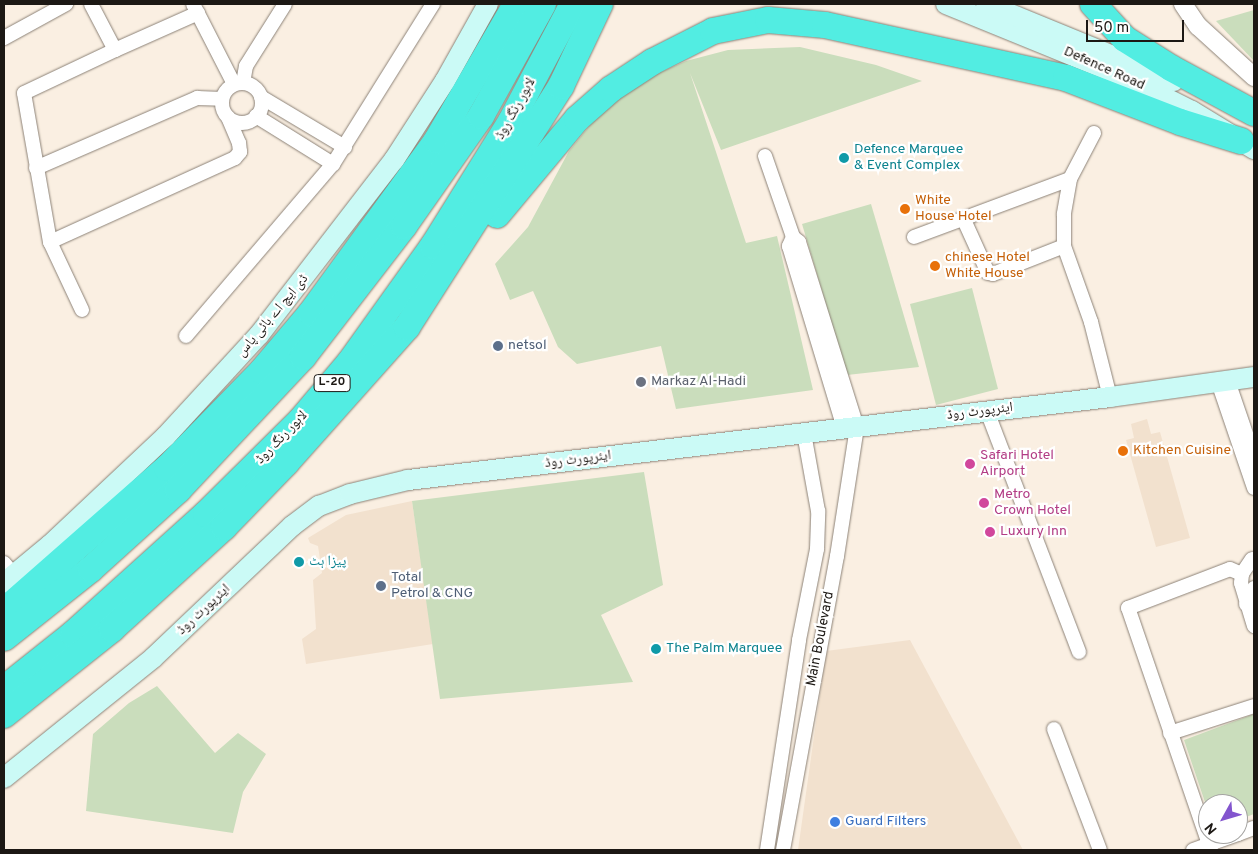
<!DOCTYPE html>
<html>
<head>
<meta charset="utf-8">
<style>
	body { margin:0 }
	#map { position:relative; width:1258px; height:854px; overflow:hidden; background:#faefe2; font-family:Overpass,"Noto Naskh Arabic",sans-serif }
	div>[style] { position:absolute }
	.built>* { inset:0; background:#f2e1ce }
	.green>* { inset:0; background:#caddbc }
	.roads { filter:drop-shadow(0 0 1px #8c8277) drop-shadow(0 0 1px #8c8277) }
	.minor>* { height:14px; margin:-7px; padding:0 7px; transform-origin:7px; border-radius:7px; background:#fff }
	.minor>.ring { margin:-7px; padding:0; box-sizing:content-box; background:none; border:14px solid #fff; border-radius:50% }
	.tertiary>* { height:18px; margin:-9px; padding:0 9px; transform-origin:9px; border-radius:9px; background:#fff }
	.secondary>* { height:20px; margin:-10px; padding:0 10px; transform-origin:10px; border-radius:10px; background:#cbfaf6 }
	.motorway>* { height:26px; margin:-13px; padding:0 13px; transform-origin:13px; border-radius:13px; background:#52ede2 }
	.dots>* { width:14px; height:14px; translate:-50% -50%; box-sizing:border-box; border:2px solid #fff; border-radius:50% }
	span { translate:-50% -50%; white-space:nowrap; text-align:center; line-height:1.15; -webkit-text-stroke:4.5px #fff; paint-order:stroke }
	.shield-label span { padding:1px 4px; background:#fff; border:1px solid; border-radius:4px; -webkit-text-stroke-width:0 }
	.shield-label { font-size:12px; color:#1c1814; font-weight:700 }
	.street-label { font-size:14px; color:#1c1814 }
	.culture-label { font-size:14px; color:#0d838f }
	.left { translate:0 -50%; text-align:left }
	.food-label { font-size:14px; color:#c56008 }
	.service-label { font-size:14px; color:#4e5e75 }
	.worship-label { font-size:14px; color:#5b616d }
	.hotel-label { font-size:14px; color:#b23c85 }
	.shop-label { font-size:14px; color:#366cbe }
	.frame { position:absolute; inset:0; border:5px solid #1c1814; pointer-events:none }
	.north { position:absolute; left:1198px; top:794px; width:50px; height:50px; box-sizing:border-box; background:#fff; border:1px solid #a4a3a1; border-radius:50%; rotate:231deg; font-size:14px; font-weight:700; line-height:20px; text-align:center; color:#1c1814 }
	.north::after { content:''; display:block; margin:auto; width:18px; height:22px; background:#8355ce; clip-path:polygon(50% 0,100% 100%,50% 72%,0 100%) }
	.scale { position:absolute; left:1086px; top:20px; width:98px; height:22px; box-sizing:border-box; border:2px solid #1c1814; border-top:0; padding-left:6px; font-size:15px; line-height:18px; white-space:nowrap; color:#1c1814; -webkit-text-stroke:4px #fff; paint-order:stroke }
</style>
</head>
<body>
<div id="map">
	<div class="built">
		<i style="clip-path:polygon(1147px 419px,1151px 434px,1160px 432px,1190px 538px,1156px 547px,1126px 440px,1134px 438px,1131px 424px)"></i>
		<i style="clip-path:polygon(412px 501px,433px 644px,306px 664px,302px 639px,316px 629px,313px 580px,322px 573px,318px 546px,310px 543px,308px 538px,346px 515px)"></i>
		<i style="clip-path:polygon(910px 640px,1023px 850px,798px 850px,826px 651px)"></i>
	</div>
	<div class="green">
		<i style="clip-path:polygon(1254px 10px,1254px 61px,1216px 21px)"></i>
		<i style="clip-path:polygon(800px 47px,876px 65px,922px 81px,721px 150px,690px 73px,746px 243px,777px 236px,813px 390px,676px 409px,661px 346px,577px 364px,558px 347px,533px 291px,510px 300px,495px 264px,528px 227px,569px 151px,608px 103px,652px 76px,686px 61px,728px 50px)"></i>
		<i style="clip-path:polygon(871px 204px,919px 367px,847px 375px,802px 224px)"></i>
		<i style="clip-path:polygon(972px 288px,998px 389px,936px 405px,910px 304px)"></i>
		<i style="clip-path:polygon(644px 472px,663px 585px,601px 615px,633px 682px,440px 699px,412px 501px)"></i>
		<i style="clip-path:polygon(157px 686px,215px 753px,238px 733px,266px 754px,243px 792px,233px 833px,86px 811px,93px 734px,129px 703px)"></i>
		<i style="clip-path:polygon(1254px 714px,1254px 814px,1238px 820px,1238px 804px,1208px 804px,1208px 811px,1184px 740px)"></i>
	</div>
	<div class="roads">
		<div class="minor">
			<i style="left:193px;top:4px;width:90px;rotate:62.9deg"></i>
			<i style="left:4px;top:38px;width:71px;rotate:-28.7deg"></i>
			<i style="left:115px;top:50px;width:91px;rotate:-24deg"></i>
			<i style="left:243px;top:83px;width:17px;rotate:-80deg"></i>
			<i style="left:246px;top:66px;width:73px;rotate:-57.8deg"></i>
			<i class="ring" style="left:222px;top:83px;width:26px;height:26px"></i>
			<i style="left:261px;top:97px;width:98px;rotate:30.8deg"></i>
			<i style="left:256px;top:116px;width:91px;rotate:31.9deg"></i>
			<i style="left:1094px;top:133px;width:52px;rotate:117.6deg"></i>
			<i style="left:1070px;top:179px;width:36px;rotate:100deg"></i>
			<i style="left:1064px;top:214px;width:32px;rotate:90deg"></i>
			<i style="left:1064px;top:246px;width:81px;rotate:70.4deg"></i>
			<i style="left:1091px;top:322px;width:77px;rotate:75.8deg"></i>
			<i style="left:765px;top:156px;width:86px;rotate:70.9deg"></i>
			<i style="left:793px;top:237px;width:8px;rotate:40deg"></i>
			<i style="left:799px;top:242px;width:194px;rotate:72.6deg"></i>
			<i style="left:857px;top:427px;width:131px;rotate:98.8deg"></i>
			<i style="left:837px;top:556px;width:299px;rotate:100.4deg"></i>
			<i style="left:36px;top:168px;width:176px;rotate:-23.5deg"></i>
			<i style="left:197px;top:98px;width:25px;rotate:2deg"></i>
			<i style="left:964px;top:220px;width:58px;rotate:65.6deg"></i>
			<i style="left:988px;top:273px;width:5px;rotate:11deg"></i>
			<i style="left:993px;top:274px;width:76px;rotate:-21.5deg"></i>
			<i style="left:793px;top:237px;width:10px;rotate:114deg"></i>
			<i style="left:789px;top:246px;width:190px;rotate:73.2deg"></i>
			<i style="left:914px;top:237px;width:166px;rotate:-20.4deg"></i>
			<i style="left:50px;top:242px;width:203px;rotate:-24.4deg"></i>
			<i style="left:235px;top:158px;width:8px;rotate:-50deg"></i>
			<i style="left:240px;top:152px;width:9px;rotate:-96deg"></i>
			<i style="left:239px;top:143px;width:28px;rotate:-113deg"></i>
			<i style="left:82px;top:310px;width:75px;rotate:-115.2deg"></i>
			<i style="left:50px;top:242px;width:151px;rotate:-99.9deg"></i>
			<i style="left:24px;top:93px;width:101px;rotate:-25.3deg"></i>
			<i style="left:115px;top:50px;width:52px;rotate:-117.6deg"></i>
			<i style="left:186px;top:336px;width:226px;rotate:-49.5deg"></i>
			<i style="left:333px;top:164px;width:189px;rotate:-58deg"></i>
			<i style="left:1228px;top:381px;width:80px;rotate:71.1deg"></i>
			<i style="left:1218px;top:382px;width:112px;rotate:71.2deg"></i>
			<i style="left:987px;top:411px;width:258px;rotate:69.1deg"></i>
			<i style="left:1252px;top:559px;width:18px;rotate:124deg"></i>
			<i style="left:1242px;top:574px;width:9px;rotate:96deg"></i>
			<i style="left:1241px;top:583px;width:45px;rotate:73.2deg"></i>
			<i style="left:4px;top:563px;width:16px;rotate:50deg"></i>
			<i style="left:1246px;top:604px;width:18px;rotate:-63deg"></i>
			<i style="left:1054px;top:729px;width:129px;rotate:69.2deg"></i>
			<i style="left:1170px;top:733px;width:88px;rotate:-17.8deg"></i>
			<i style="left:1238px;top:834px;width:17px;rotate:-21deg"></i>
			<i style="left:767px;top:850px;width:212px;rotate:-81.3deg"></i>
			<i style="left:799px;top:640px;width:93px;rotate:-78.8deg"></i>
			<i style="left:817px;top:549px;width:38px;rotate:-88deg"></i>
			<i style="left:818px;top:511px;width:79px;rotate:-100.2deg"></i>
			<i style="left:1193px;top:850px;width:48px;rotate:-19.6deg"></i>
			<i style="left:1211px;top:850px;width:256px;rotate:-108.9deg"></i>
			<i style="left:1128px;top:608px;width:109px;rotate:-20.9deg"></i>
			<i style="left:1230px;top:569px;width:13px;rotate:23deg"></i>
		</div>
		<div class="tertiary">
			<i style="left:1183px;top:4px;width:27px;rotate:56deg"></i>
			<i style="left:1198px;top:26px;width:76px;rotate:42.3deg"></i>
		</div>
		<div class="secondary">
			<i style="left:946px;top:4px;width:188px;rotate:22.2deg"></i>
			<i style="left:1120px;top:75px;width:80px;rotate:26.6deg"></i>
			<i style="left:1192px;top:111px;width:73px;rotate:31.5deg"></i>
			<i style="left:986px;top:4px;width:203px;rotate:22.3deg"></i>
			<i style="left:4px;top:583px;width:60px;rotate:-39.6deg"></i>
			<i style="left:50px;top:545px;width:159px;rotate:-43.2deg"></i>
			<i style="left:166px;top:436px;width:137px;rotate:-47.4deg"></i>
			<i style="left:259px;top:335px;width:221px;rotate:-52.4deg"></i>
			<i style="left:394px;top:160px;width:94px;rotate:-57.2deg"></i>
			<i style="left:445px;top:81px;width:88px;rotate:-60.8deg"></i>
			<i style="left:4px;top:778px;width:191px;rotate:-38.8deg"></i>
			<i style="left:153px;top:658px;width:192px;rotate:-43.5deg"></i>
			<i style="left:292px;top:526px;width:34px;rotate:-37deg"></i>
			<i style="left:319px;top:506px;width:33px;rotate:-21deg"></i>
			<i style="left:350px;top:494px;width:60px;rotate:-13.6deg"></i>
			<i style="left:408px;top:480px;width:707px;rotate:-6.74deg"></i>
			<i style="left:1110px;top:397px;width:145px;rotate:-7.9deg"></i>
		</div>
		<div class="motorway">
			<i style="left:1093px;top:4px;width:47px;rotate:47.6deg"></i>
			<i style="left:1125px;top:39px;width:54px;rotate:32.2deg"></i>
			<i style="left:1171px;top:68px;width:94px;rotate:28.5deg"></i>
			<i style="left:497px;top:215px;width:125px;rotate:-50.2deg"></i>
			<i style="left:577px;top:119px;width:45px;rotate:-41.4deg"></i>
			<i style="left:611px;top:89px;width:49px;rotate:-33.4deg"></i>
			<i style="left:652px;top:62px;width:68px;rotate:-26.9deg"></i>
			<i style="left:713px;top:31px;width:56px;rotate:-11.3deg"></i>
			<i style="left:768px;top:20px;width:57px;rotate:5deg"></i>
			<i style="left:825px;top:25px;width:247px;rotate:12.4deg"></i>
			<i style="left:1066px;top:78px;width:122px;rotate:21.1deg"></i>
			<i style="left:1180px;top:122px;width:64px;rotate:17.3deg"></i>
			<i style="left:4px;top:611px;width:217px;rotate:-41.3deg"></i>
			<i style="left:167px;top:468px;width:136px;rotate:-45.6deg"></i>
			<i style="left:262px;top:371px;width:76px;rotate:-49.8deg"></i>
			<i style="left:311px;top:313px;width:214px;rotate:-53.9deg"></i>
			<i style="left:437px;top:140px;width:157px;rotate:-59.8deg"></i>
			<i style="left:4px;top:638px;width:111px;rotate:-38.4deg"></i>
			<i style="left:91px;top:569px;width:118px;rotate:-42.2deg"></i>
			<i style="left:178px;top:490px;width:183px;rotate:-46.8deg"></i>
			<i style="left:303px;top:357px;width:165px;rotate:-52.4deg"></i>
			<i style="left:404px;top:226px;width:134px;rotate:-55deg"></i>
			<i style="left:481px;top:116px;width:128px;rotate:-61deg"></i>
			<i style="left:4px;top:689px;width:88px;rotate:-38.6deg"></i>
			<i style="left:73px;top:634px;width:179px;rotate:-42.1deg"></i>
			<i style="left:206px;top:514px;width:134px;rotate:-44.7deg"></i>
			<i style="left:301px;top:420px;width:76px;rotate:-49.8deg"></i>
			<i style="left:350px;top:362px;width:143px;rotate:-54.4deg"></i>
			<i style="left:433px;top:246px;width:147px;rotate:-58deg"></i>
			<i style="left:511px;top:121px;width:132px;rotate:-62.1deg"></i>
			<i style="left:4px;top:715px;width:138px;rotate:-38.5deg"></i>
			<i style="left:112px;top:629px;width:151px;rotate:-42.3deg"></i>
			<i style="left:224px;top:527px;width:89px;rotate:-45.9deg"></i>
			<i style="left:286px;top:463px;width:182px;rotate:-48.3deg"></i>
			<i style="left:407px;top:327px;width:286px;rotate:-57.4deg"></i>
			<i style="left:561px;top:86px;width:91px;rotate:-64.6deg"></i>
		</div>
	</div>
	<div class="dots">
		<i style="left:844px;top:158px;background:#0f9aa8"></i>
		<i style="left:905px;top:209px;background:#e8710a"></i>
		<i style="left:935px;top:266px;background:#e8710a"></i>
		<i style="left:498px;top:346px;background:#5c6f8a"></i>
		<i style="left:641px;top:382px;background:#6b7280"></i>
		<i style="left:1123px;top:451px;background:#e8710a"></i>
		<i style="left:970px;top:464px;background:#d1479c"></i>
		<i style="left:984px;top:503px;background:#d1479c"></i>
		<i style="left:990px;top:532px;background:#d1479c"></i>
		<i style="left:299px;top:562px;background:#0f9aa8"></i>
		<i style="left:381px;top:586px;background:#5c6f8a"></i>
		<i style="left:656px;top:649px;background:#0f9aa8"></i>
		<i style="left:835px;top:822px;background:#3f7fe0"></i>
	</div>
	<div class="shield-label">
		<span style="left:332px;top:383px">L-20</span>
	</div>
	<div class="street-label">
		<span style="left:1104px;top:69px;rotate:24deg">Defence Road</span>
		<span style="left:516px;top:109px;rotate:-61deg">لاہور رنگ روڈ</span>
		<span style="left:273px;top:316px;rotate:-50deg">ڈی ایچ اے بائی پاس</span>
		<span style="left:980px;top:412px;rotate:-7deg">ایئرپورٹ روڈ</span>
		<span style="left:282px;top:438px;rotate:-46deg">لاہور رنگ روڈ</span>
		<span style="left:578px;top:460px;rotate:-7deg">ایئرپورٹ روڈ</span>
		<span style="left:204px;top:610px;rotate:-43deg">ایئرپورٹ روڈ</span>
		<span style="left:821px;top:639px;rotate:-79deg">Main Boulevard</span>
	</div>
	<div class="culture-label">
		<span class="left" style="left:854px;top:158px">Defence Marquee<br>&amp; Event Complex</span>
		<span class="left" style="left:309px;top:562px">پیزا ہٹ</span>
		<span class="left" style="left:666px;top:649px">The Palm Marquee</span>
	</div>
	<div class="food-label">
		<span class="left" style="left:915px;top:209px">White<br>House Hotel</span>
		<span class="left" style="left:945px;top:266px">chinese Hotel<br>White House</span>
		<span class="left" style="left:1133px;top:451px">Kitchen Cuisine</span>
	</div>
	<div class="service-label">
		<span class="left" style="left:508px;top:346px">netsol</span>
		<span class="left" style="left:391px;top:586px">Total<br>Petrol &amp; CNG</span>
	</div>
	<div class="worship-label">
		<span class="left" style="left:651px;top:382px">Markaz Al-Hadi</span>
	</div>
	<div class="hotel-label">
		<span class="left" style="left:980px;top:464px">Safari Hotel<br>Airport</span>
		<span class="left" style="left:994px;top:503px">Metro<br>Crown Hotel</span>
		<span class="left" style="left:1000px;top:532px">Luxury Inn</span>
	</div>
	<div class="shop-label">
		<span class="left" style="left:845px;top:822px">Guard Filters</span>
	</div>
	<div class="frame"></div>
	<div class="north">N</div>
	<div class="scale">50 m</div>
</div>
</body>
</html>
